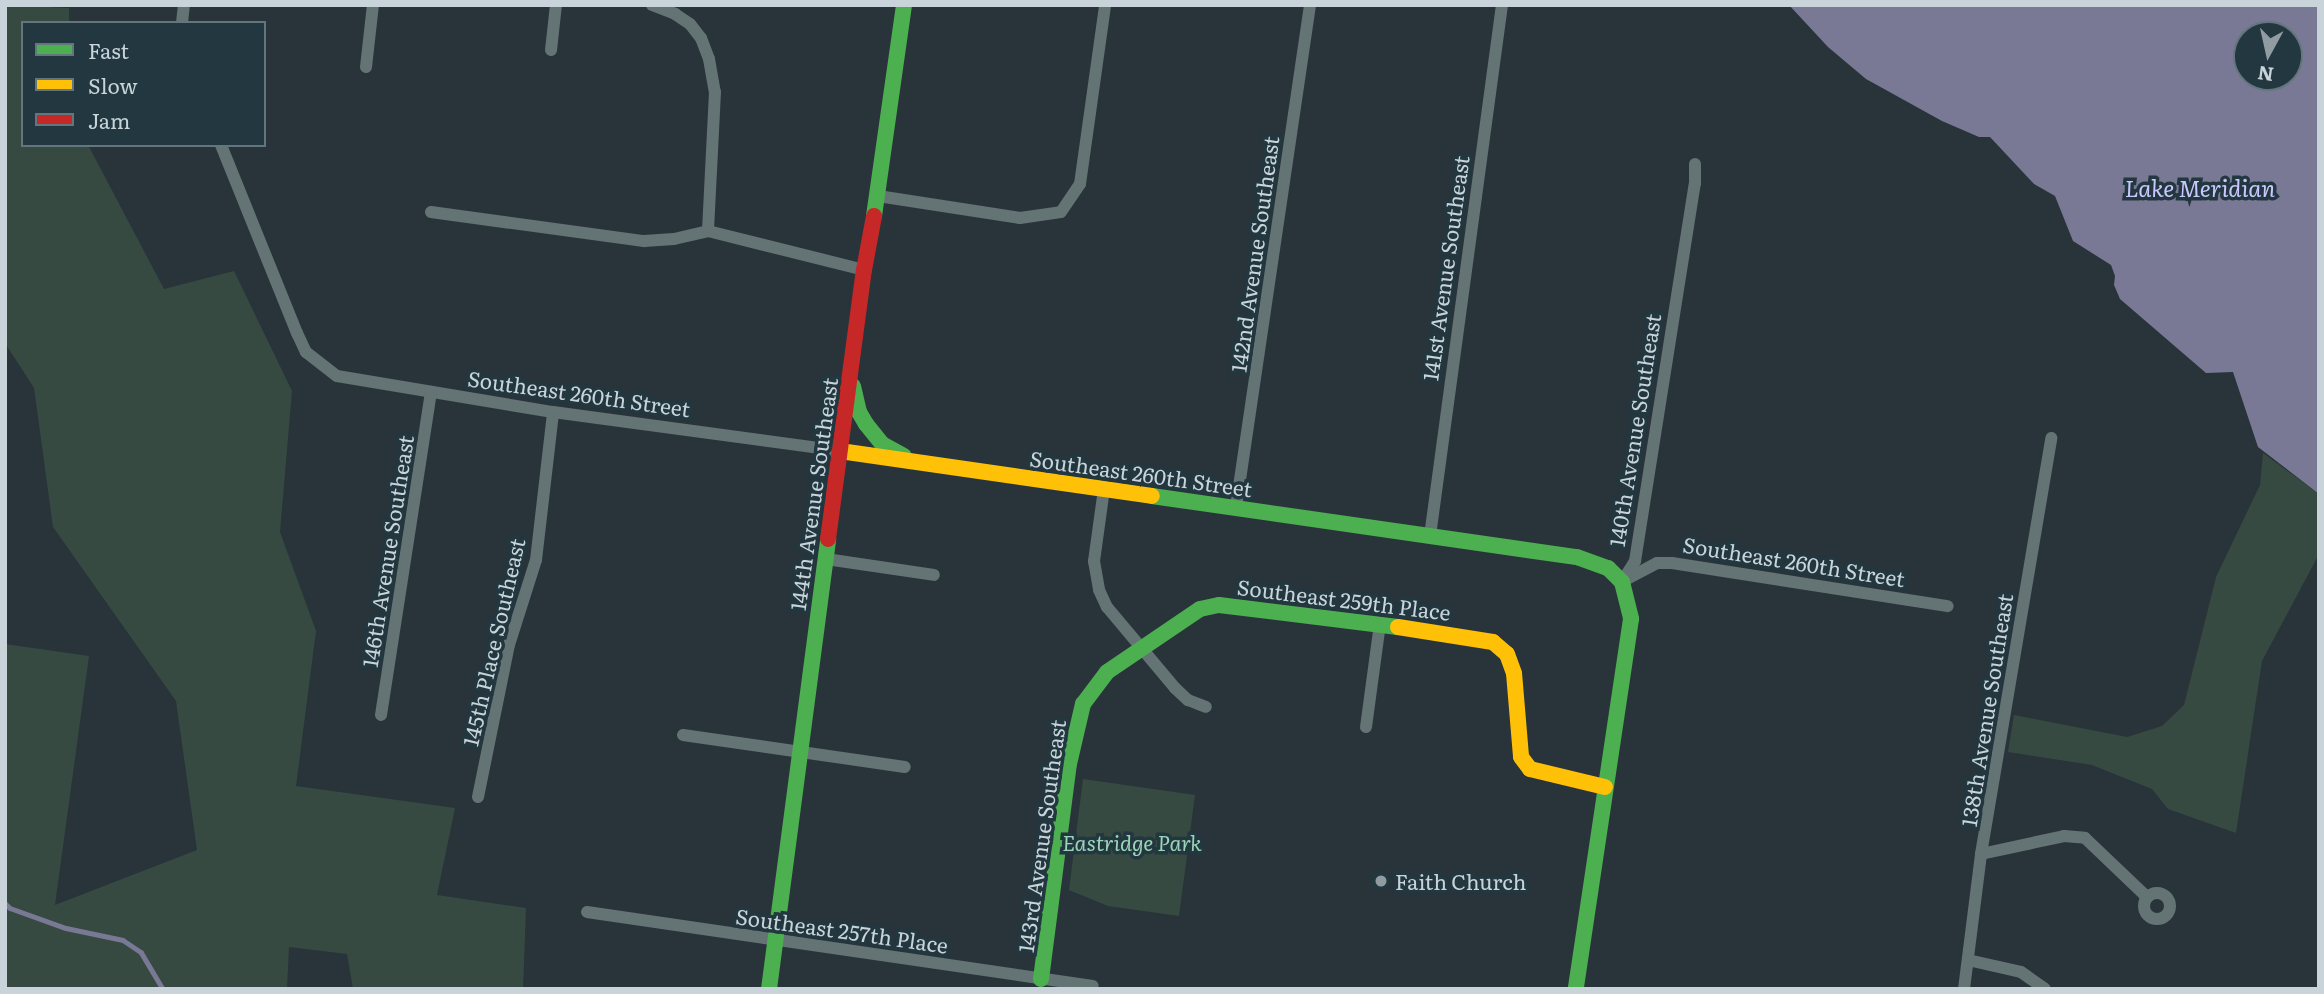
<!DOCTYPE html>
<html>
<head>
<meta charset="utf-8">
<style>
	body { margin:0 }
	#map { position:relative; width:2324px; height:994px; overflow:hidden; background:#283439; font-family:Literata,serif }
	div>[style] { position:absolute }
	.green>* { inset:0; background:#364a41 }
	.water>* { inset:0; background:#797995 }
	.stream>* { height:4.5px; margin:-2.25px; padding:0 2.25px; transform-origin:2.25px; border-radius:2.25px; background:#797995 }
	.street>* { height:12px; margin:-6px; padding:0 6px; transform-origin:6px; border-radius:6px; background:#647374 }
	.street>.ring { margin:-6px; padding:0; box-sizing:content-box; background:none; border:12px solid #647374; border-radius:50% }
	.fast>* { height:16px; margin:-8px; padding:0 8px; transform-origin:8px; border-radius:8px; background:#4caf50 }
	.slow>* { height:16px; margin:-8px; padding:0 8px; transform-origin:8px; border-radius:8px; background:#ffc107 }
	.jam>* { height:16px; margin:-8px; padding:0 8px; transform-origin:8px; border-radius:8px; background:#c62828 }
	.dots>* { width:19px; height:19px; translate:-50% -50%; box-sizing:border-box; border:4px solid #22373f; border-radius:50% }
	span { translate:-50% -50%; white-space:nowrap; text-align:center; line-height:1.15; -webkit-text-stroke:7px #22373f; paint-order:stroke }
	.street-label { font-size:21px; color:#c8d4d9 }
	.park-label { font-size:21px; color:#9ad5b7; font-style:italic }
	.poi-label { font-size:21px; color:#c8d4d9 }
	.left { translate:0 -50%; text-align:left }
	.water-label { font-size:23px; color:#cac8ff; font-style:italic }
	.frame { position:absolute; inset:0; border:7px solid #c8d4d9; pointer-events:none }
	.legend { position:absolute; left:21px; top:21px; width:245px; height:126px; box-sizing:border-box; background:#22373f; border:2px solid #64767d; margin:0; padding:9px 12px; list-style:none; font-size:21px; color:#c8d4d9 }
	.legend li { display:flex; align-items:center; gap:14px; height:35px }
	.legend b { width:35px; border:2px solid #64767d }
	.north { position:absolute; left:2233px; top:21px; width:70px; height:70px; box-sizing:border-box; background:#22373f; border:2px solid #64767d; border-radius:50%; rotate:188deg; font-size:19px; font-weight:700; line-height:28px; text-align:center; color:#c8d4d9 }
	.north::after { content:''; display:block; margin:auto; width:24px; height:32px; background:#909ca1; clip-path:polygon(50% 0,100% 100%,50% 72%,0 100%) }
</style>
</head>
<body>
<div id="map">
	<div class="green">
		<i style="clip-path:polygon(5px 5px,69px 8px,69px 23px,23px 23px,23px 145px,88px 145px,164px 289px,234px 271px,292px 391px,280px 532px,316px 631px,296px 786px,455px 808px,437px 895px,526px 908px,523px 989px,353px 989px,347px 954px,289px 947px,287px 989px,5px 989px,5px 644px,89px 656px,55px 905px,197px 850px,176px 701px,53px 527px,34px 388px,5px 343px)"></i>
		<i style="clip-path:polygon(2263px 453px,2319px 494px,2319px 554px,2262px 661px,2236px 833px,2168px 809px,2152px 789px,2092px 765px,2008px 752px,2014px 715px,2127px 737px,2162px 726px,2184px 705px,2216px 577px,2260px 485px)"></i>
		<i style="clip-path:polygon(1083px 779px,1195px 795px,1179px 916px,1108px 906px,1069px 890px)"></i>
	</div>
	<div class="water">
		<i style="clip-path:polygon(evenodd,1789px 5px,2319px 5px,2319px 494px,2258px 447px,2233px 372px,2206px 373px,2120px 299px,2114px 285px,2115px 276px,2111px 265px,2073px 241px,2055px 196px,2034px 184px,1990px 137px,1979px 137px,1942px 121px,1866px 79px,1828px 47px,1789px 5px,2247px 35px,2289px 35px,2289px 77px,2247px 77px,2247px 35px)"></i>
	</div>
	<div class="stream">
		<i style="left:5px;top:903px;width:7px;rotate:45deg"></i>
		<i style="left:10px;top:908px;width:59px;rotate:19.7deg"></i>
		<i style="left:66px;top:928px;width:58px;rotate:11.9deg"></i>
		<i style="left:123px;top:940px;width:22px;rotate:34deg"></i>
		<i style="left:141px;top:952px;width:43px;rotate:59.3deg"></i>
	</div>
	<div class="street">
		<i style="left:652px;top:5px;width:25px;rotate:21deg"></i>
		<i style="left:675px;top:14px;width:18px;rotate:34deg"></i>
		<i style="left:690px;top:24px;width:18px;rotate:52deg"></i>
		<i style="left:701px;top:38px;width:22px;rotate:69deg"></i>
		<i style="left:709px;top:59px;width:34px;rotate:80deg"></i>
		<i style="left:715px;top:92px;width:139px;rotate:92.9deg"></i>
		<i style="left:182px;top:23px;width:18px;rotate:-84deg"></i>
		<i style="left:551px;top:50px;width:45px;rotate:-83.7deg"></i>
		<i style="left:366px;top:67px;width:62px;rotate:-83.6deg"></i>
		<i style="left:221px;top:145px;width:203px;rotate:68deg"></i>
		<i style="left:297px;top:333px;width:21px;rotate:65deg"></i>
		<i style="left:306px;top:352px;width:39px;rotate:38deg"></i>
		<i style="left:337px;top:376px;width:219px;rotate:9.5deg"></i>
		<i style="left:553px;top:412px;width:290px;rotate:7.7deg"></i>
		<i style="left:878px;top:196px;width:144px;rotate:8.8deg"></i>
		<i style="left:1020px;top:218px;width:41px;rotate:-8.3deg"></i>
		<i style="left:1061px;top:212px;width:34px;rotate:-56deg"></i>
		<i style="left:1080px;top:184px;width:181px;rotate:-82deg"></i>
		<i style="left:431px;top:212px;width:215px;rotate:7.8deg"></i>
		<i style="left:644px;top:241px;width:30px;rotate:-4deg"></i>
		<i style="left:674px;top:239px;width:35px;rotate:-13deg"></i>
		<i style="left:708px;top:231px;width:161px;rotate:14deg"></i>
		<i style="left:1104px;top:489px;width:73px;rotate:97.9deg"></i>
		<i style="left:1094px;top:561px;width:29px;rotate:80deg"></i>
		<i style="left:1099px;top:590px;width:19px;rotate:65deg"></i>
		<i style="left:1107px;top:607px;width:106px;rotate:50deg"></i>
		<i style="left:1175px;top:688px;width:18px;rotate:43deg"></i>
		<i style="left:1188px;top:700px;width:19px;rotate:21deg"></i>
		<i style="left:1236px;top:507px;width:507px;rotate:-81.61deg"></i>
		<i style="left:1430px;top:536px;width:536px;rotate:-82.28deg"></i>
		<i style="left:826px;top:559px;width:109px;rotate:8.4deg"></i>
		<i style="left:1625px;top:580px;width:36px;rotate:-28deg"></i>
		<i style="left:1657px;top:563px;width:15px"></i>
		<i style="left:1672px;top:563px;width:279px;rotate:8.9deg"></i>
		<i style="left:1622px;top:582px;width:25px;rotate:-58deg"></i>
		<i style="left:1635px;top:561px;width:382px;rotate:-81deg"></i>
		<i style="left:1695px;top:184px;width:20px;rotate:-90deg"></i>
		<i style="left:381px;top:715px;width:327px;rotate:-81.2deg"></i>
		<i style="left:1366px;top:727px;width:104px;rotate:-82.3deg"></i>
		<i style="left:683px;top:735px;width:224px;rotate:8.2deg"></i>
		<i style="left:478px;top:797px;width:155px;rotate:-78.5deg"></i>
		<i style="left:509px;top:645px;width:89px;rotate:-72.4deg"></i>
		<i style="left:536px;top:560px;width:149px;rotate:-83.4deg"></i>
		<i style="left:1981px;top:854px;width:85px;rotate:-12.2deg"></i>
		<i style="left:2064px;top:836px;width:21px;rotate:5deg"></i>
		<i style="left:2085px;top:838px;width:86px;rotate:43.6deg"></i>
		<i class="ring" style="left:2144px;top:893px;width:14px;height:14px"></i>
		<i style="left:587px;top:912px;width:511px;rotate:8.32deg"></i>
		<i style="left:1968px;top:960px;width:54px;rotate:12.8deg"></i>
		<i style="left:2021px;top:972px;width:29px;rotate:35deg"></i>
		<i style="left:1964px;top:989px;width:136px;rotate:-82.8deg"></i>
		<i style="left:1981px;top:854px;width:422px;rotate:-80.4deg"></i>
	</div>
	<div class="fast">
		<i style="left:874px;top:216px;width:213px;rotate:-81.9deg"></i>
		<i style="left:853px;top:386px;width:27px;rotate:77deg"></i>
		<i style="left:859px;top:412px;width:14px;rotate:60deg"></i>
		<i style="left:866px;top:424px;width:26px;rotate:51deg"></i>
		<i style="left:882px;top:444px;width:25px;rotate:29deg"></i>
		<i style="left:1152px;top:496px;width:429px;rotate:8.2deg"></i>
		<i style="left:1577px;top:557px;width:33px;rotate:20deg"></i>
		<i style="left:1608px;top:568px;width:20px;rotate:45deg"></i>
		<i style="left:1622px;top:582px;width:38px;rotate:76deg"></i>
		<i style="left:1631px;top:619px;width:374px;rotate:98.5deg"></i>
		<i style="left:1041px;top:979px;width:217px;rotate:-82.6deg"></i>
		<i style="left:1069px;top:764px;width:62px;rotate:-76.9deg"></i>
		<i style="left:1083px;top:704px;width:40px;rotate:-53deg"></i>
		<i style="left:1107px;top:672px;width:112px;rotate:-34.1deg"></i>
		<i style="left:1200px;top:609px;width:19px;rotate:-12deg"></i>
		<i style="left:1219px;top:605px;width:180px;rotate:7deg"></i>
		<i style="left:769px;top:989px;width:454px;rotate:-82.5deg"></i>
	</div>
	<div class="slow">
		<i style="left:840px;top:451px;width:315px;rotate:8.2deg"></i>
		<i style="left:1398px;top:627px;width:96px;rotate:9deg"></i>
		<i style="left:1493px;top:642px;width:18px;rotate:41deg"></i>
		<i style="left:1507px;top:654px;width:20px;rotate:70deg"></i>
		<i style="left:1514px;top:673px;width:84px;rotate:85.2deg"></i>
		<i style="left:1521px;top:757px;width:15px;rotate:53deg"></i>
		<i style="left:1530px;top:769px;width:77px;rotate:13.5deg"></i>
	</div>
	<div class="jam">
		<i style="left:828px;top:539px;width:271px;rotate:-82.4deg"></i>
		<i style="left:864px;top:270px;width:55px;rotate:-79.5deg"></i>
	</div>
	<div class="dots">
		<i style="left:1381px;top:881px;background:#909ca1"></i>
	</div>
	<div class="street-label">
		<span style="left:1254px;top:254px;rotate:-82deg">142nd Avenue Southeast</span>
		<span style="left:1445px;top:268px;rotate:-82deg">141st Avenue Southeast</span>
		<span style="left:579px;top:393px;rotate:8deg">Southeast 260th Street</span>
		<span style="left:1634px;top:430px;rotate:-81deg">140th Avenue Southeast</span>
		<span style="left:1141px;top:473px;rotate:8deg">Southeast 260th Street</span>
		<span style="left:813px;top:494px;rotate:-82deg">144th Avenue Southeast</span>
		<span style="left:387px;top:551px;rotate:-81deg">146th Avenue Southeast</span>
		<span style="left:1794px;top:561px;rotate:9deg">Southeast 260th Street</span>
		<span style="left:1344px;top:599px;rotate:7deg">Southeast 259th Place</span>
		<span style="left:493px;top:642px;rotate:-77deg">145th Place Southeast</span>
		<span style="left:1986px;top:710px;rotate:-81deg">138th Avenue Southeast</span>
		<span style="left:1041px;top:836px;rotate:-82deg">143rd Avenue Southeast</span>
		<span style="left:842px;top:930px;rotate:8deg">Southeast 257th Place</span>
	</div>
	<div class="park-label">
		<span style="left:1132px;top:842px">Eastridge Park</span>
	</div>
	<div class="poi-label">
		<span class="left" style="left:1395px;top:881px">Faith Church</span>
	</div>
	<div class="water-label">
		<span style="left:2200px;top:187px">Lake Meridian</span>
	</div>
	<div class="frame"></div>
	<ul class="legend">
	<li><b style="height:9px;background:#4caf50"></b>Fast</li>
	<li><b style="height:9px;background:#ffc107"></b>Slow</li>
	<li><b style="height:9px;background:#c62828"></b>Jam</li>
	</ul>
	<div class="north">N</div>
</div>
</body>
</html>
